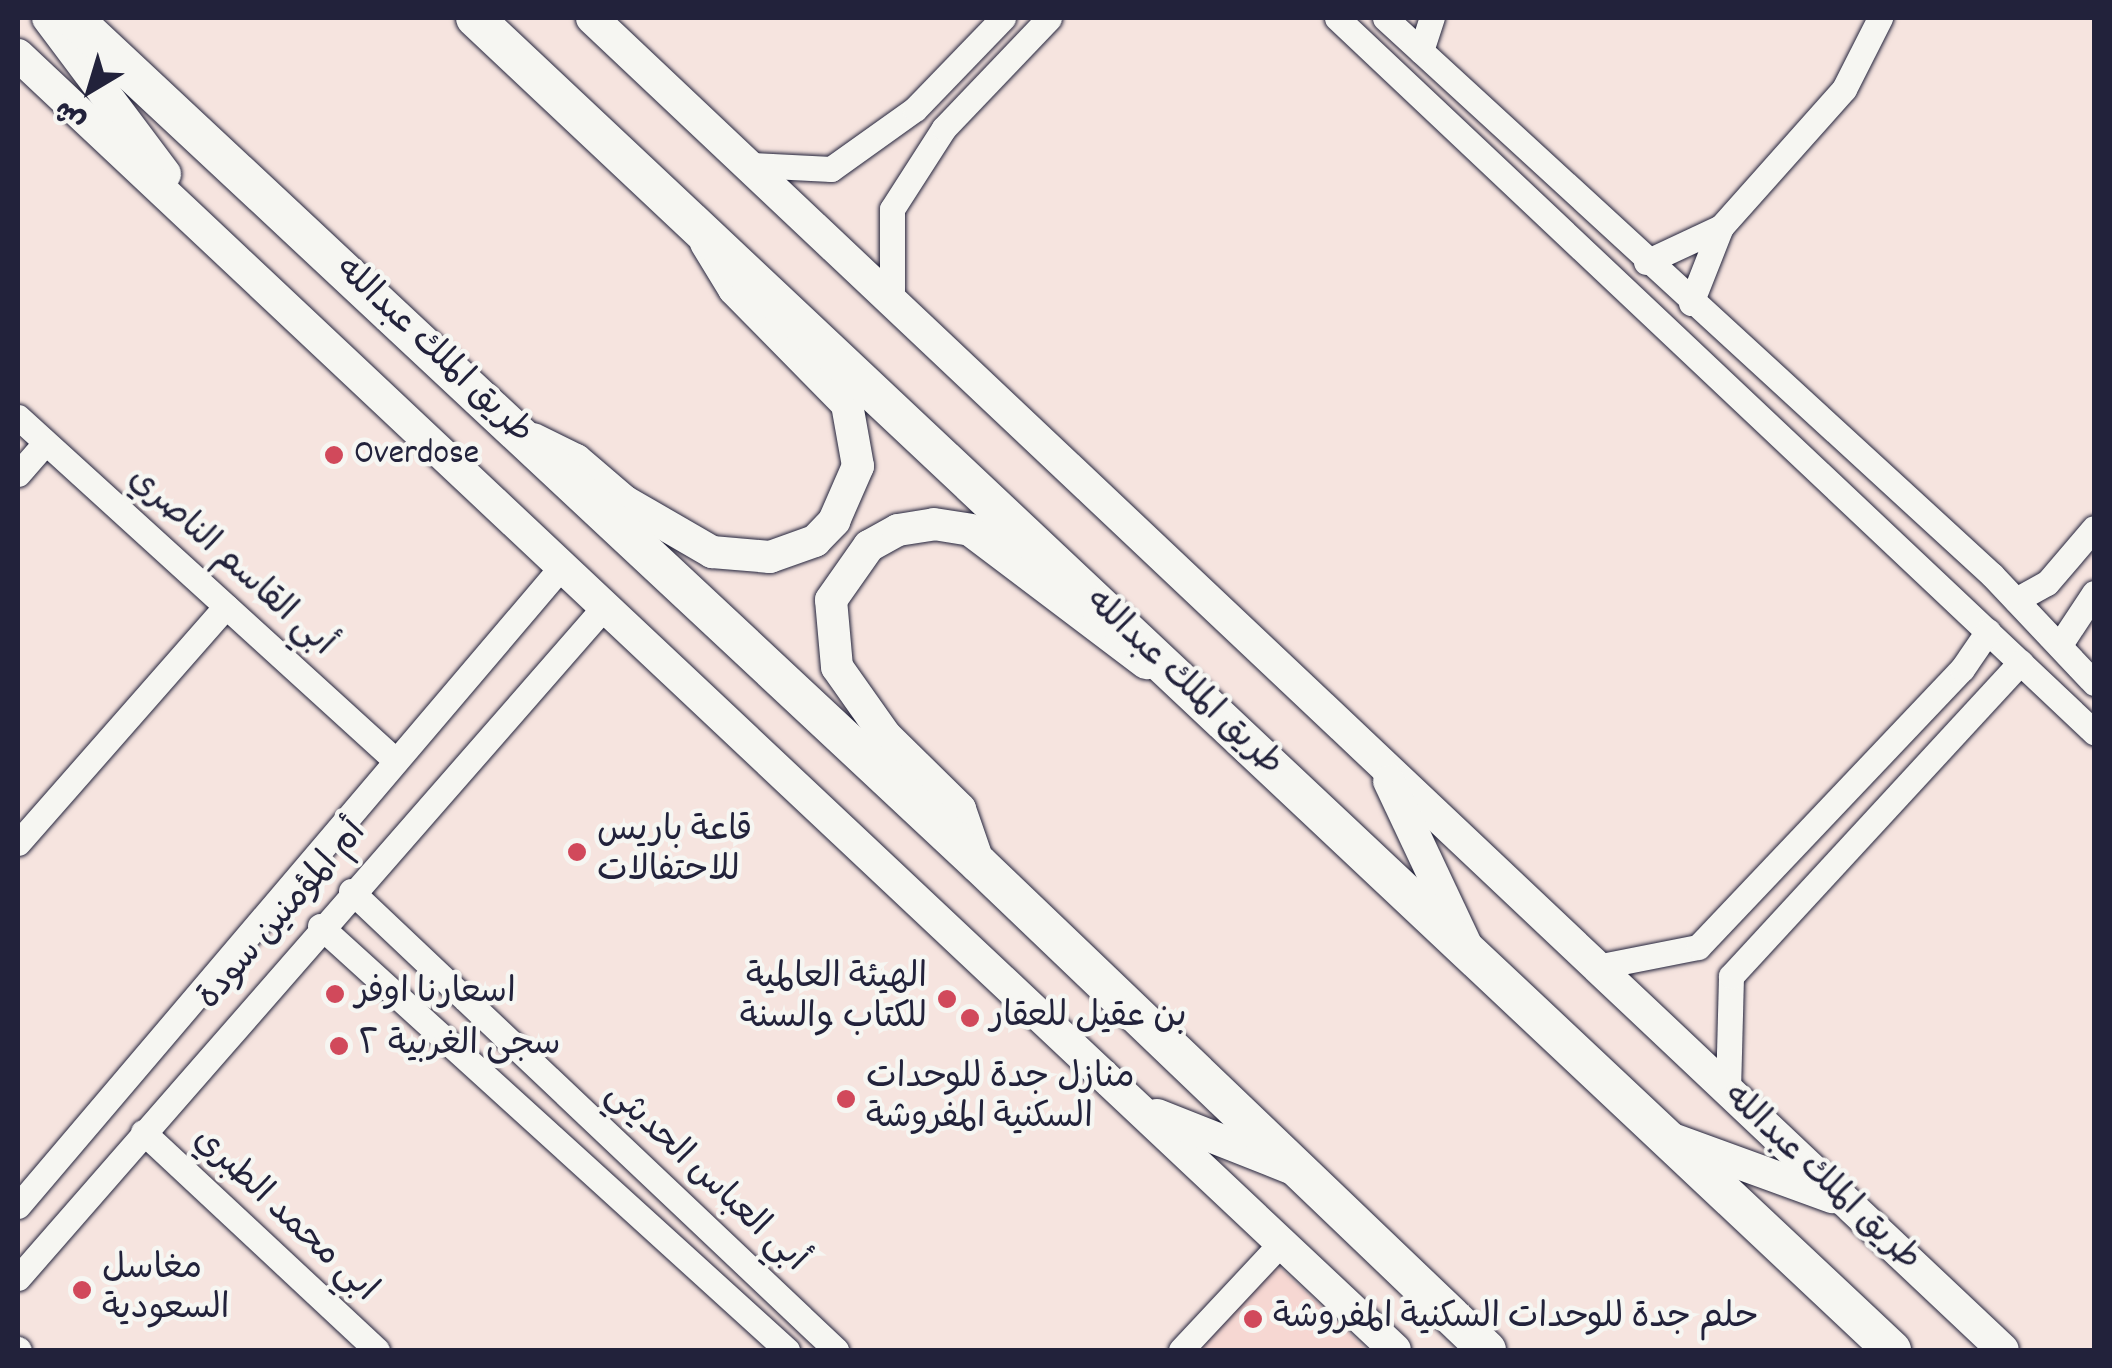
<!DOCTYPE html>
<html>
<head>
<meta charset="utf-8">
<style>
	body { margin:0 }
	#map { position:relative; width:2112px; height:1368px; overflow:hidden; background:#f6e4df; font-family:Dekko,"Playpen Sans Arabic",sans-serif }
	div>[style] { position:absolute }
	.built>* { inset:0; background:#f6d7d2 }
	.roads { filter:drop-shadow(0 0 2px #22223b) drop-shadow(0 0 2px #22223b) }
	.minor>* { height:25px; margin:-12.5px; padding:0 12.5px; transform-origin:12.5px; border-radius:12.5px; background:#f6f6f2 }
	.major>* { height:32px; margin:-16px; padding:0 16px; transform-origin:16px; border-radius:16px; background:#f6f6f2 }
	.highway>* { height:38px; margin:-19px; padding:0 19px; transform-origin:19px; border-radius:19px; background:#f6f6f2 }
	.dots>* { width:28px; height:28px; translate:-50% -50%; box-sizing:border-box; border:5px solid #f6f6f2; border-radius:50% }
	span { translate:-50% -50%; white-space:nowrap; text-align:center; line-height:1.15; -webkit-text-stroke:9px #f6f6f2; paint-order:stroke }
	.street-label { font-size:35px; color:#22223b }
	.poi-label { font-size:35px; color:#22223b }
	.left { translate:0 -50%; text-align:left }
	.right { translate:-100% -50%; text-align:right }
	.frame { position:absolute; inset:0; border:20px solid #22223b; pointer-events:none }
	.north { position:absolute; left:40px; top:40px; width:100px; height:100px; -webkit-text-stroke:8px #f6f6f2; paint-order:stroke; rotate:218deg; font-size:28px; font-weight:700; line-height:40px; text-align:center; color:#22223b }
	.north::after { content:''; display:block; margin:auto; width:35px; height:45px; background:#22223b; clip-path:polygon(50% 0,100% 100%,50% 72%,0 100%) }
</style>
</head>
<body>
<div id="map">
	<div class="built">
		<i style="clip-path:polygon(1277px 1265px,1367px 1350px,1194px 1350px)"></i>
	</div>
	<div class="roads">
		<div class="minor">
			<i style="left:1337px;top:18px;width:1041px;rotate:43.33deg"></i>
			<i style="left:1385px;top:18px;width:824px;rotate:42.54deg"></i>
			<i style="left:1992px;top:575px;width:149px;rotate:46.6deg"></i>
			<i style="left:1421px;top:51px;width:35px;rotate:-72deg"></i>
			<i style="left:752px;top:165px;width:79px;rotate:2.9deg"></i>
			<i style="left:831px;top:169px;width:103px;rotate:-35.5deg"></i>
			<i style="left:915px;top:109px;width:127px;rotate:-46deg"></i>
			<i style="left:1646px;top:262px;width:83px;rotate:-25deg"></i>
			<i style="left:892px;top:298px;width:89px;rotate:-90deg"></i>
			<i style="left:892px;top:209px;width:96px;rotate:-57.3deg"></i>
			<i style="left:944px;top:128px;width:152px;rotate:-46.3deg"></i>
			<i style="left:1691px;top:303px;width:82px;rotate:-68.5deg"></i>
			<i style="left:1721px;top:227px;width:185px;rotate:-48.3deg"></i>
			<i style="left:1844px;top:89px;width:80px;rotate:-63.1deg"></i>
			<i style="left:18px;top:417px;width:510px;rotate:42.3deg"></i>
			<i style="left:18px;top:474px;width:41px;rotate:-48.9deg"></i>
			<i style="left:2016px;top:600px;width:35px;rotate:-29deg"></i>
			<i style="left:2047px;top:583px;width:72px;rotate:-49.5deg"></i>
			<i style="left:2061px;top:643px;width:60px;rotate:-56.6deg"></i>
			<i style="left:18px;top:843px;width:315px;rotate:-48.7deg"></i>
			<i style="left:351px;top:891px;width:668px;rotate:43.42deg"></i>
			<i style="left:320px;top:926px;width:631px;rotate:42.24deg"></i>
			<i style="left:1596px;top:967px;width:104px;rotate:-11.1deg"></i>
			<i style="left:1698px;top:947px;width:383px;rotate:-46.5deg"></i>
			<i style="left:1962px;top:669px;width:46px;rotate:-55.6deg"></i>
			<i style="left:1728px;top:1091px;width:115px;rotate:-88.5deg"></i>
			<i style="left:1731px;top:976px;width:427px;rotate:-47.3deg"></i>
			<i style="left:143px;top:1132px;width:320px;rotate:43deg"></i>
			<i style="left:18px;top:1206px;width:841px;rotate:-49.63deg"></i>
			<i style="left:18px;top:1278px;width:894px;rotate:-48.86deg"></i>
			<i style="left:18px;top:1349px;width:1px;rotate:45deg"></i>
			<i style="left:1181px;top:1350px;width:146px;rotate:-46.9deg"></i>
		</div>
		<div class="major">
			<i style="left:48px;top:18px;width:195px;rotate:53.1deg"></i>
			<i style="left:592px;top:18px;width:1940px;rotate:43.35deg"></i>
			<i style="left:18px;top:55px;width:1890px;rotate:43.24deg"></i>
			<i style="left:533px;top:439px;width:48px;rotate:26deg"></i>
			<i style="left:576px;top:460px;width:63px;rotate:40.5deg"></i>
			<i style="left:624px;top:501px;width:102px;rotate:30.1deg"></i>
			<i style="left:712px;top:552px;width:58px;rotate:4.9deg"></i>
			<i style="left:770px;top:557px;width:48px;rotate:-19.6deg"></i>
			<i style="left:815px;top:541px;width:28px;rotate:-46deg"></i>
			<i style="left:834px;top:521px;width:60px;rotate:-66.4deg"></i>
			<i style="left:858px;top:466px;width:63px;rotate:-100.1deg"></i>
			<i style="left:847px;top:404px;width:161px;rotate:-134.5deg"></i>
			<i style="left:734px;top:289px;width:54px;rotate:-121.3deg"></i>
			<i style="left:1389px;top:781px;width:181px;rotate:64.8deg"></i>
			<i style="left:979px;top:864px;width:58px;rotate:-109.1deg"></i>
			<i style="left:960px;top:809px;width:105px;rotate:-135.4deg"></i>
			<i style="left:885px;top:735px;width:83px;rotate:-125.2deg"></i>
			<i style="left:837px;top:667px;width:67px;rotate:-95.1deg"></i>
			<i style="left:831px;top:600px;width:66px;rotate:-54.9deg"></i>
			<i style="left:869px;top:546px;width:33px;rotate:-29deg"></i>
			<i style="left:898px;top:530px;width:36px;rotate:-9deg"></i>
			<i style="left:934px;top:524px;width:36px;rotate:9deg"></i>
			<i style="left:970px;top:530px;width:221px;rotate:37.1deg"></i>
			<i style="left:1157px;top:1115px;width:144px;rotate:21.6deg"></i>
			<i style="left:1667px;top:1137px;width:176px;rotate:20deg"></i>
		</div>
		<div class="highway">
			<i style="left:73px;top:18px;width:1240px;rotate:43.04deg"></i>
			<i style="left:979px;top:864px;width:703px;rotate:43.73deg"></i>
			<i style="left:475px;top:18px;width:1945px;rotate:43.23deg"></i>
		</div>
	</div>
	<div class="dots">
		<i style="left:334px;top:455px;background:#d1495b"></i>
		<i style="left:577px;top:852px;background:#d1495b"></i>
		<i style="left:335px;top:994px;background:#d1495b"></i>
		<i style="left:947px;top:999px;background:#d1495b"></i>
		<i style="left:970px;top:1018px;background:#d1495b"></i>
		<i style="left:339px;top:1046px;background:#d1495b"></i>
		<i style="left:846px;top:1099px;background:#d1495b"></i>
		<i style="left:82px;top:1290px;background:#d1495b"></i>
		<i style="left:1253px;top:1319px;background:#d1495b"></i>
	</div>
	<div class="street-label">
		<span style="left:433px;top:352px;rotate:43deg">طريق الملك عبدالله</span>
		<span style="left:230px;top:563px;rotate:42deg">أبي القاسم الناصري</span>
		<span style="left:1183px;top:684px;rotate:43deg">طريق الملك عبدالله</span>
		<span style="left:283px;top:916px;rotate:-49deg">أم المؤمنين سودة</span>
		<span style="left:705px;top:1178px;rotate:43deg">أبي العباس الحديثي</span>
		<span style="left:1821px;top:1179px;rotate:43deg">طريق الملك عبدالله</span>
		<span style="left:284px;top:1216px;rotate:43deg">ابي محمد الطبري</span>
	</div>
	<div class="poi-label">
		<span class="left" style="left:354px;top:455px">Overdose</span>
		<span class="left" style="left:597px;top:852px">قاعة باريس<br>للاحتفالات</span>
		<span class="right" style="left:927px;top:999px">الهيئة العالمية<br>للكتاب والسنة</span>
		<span class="left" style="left:355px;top:994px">اسعارنا اوفر</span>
		<span class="left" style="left:990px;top:1018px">بن عقيل للعقار</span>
		<span class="left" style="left:359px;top:1046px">سجى الغربية ٢</span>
		<span class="left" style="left:866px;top:1099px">منازل جدة للوحدات<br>السكنية المفروشة</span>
		<span class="left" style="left:102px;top:1290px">مغاسل<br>السعودية</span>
		<span class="left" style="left:1273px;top:1319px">حلم جدة للوحدات السكنية المفروشة</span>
	</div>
	<div class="frame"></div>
	<div class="north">ش</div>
</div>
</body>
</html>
